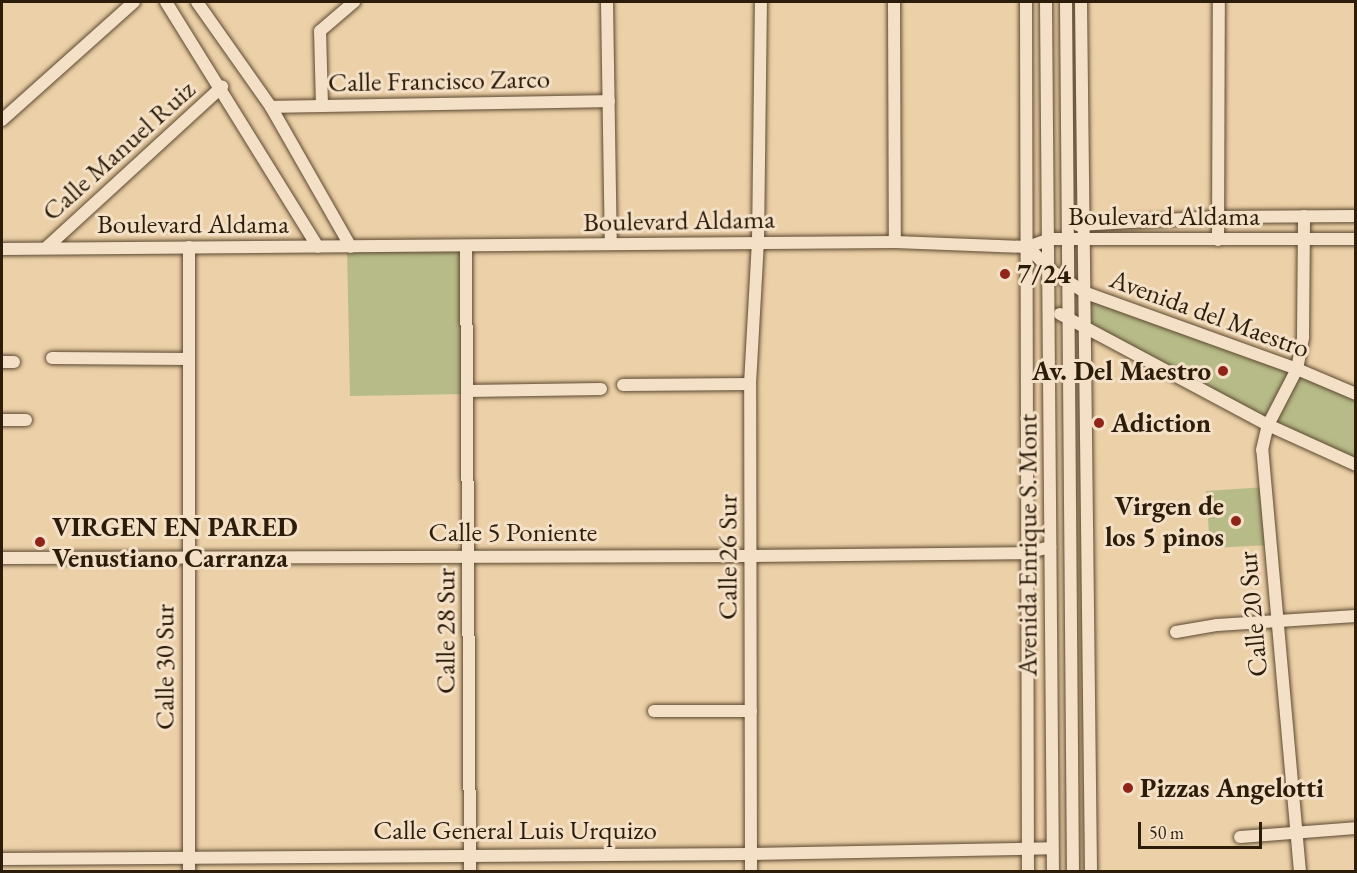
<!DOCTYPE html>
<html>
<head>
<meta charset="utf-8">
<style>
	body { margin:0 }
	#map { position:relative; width:1357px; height:873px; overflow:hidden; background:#ecd0a7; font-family:"EB Garamond",serif }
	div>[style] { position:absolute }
	.green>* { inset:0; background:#b7bb88 }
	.roads { filter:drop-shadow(0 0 2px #5c4931) drop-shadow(0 0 2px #5c4931) }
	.street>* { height:12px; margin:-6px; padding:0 6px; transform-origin:6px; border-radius:6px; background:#f3e0c6 }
	.dots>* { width:16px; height:16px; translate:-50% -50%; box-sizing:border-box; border:3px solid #f3e0c6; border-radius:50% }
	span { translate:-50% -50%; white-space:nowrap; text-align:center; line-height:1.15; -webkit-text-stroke:6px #f3e0c6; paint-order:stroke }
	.street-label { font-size:27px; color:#2c1c0a }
	.poi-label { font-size:27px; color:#2c1c0a; font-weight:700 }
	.left { translate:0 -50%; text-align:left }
	.right { translate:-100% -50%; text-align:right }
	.frame { position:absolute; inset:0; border:3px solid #2c1c0a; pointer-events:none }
	.scale { position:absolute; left:1138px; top:822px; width:124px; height:27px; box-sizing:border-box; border:3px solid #2c1c0a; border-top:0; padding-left:8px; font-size:18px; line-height:21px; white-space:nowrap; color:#2c1c0a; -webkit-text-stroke:4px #f3e0c6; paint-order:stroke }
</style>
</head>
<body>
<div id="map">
	<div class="green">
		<i style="clip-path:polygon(466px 246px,468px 394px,350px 396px,347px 247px)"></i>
		<i style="clip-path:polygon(1086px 293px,1355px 395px,1355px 465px,1086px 325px)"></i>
		<i style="clip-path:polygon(1266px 487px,1271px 545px,1210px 548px,1206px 491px)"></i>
	</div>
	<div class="roads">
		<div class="street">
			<i style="left:166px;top:2px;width:288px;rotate:58.2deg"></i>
			<i style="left:197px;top:2px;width:128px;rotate:54.8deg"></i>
			<i style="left:271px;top:107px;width:161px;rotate:60.3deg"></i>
			<i style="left:607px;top:2px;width:242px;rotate:89.1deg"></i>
			<i style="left:894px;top:2px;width:240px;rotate:89.8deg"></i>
			<i style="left:1026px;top:2px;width:870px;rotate:89.87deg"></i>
			<i style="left:1046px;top:2px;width:870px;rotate:89.54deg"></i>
			<i style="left:1066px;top:2px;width:870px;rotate:89.54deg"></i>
			<i style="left:1081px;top:2px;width:870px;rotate:89.34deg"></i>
			<i style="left:322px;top:106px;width:75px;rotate:-91.5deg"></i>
			<i style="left:320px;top:31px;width:45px;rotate:-40.5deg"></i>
			<i style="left:271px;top:107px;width:338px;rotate:-1deg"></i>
			<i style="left:2px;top:120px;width:177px;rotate:-41.8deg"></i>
			<i style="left:1078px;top:225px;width:140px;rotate:-3.3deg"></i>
			<i style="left:1218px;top:217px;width:138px;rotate:-0.4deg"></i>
			<i style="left:1218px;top:240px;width:238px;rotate:-89.8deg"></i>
			<i style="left:466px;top:246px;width:626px;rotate:89.63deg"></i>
			<i style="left:1028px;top:247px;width:32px;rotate:46deg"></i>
			<i style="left:1050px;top:270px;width:43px;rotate:32.6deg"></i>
			<i style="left:1086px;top:293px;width:224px;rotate:19.8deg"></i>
			<i style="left:1297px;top:369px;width:64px;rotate:23deg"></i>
			<i style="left:46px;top:248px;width:239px;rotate:-42.5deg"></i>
			<i style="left:2px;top:249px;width:893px;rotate:-0.45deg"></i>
			<i style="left:895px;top:242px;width:133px;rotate:2.2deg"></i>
			<i style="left:1028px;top:247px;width:23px;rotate:-20deg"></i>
			<i style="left:1050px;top:239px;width:306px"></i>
			<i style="left:1060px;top:314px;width:236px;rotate:28.1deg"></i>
			<i style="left:1268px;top:425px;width:97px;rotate:24.4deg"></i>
			<i style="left:52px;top:358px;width:137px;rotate:0.4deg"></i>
			<i style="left:2px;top:362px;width:12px"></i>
			<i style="left:623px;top:385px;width:127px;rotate:-0.5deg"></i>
			<i style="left:467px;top:391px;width:134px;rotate:-0.9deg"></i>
			<i style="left:2px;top:420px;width:24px"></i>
			<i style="left:2px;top:558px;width:749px;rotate:-0.15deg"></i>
			<i style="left:751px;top:556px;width:274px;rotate:-0.6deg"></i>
			<i style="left:1025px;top:553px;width:26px;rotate:-13deg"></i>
			<i style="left:1176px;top:632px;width:42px;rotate:-9.7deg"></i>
			<i style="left:1217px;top:625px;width:139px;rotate:-3.7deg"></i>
			<i style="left:654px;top:711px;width:97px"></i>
			<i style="left:1240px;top:837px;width:116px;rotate:-4.4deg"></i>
			<i style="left:2px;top:859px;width:749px;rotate:-0.38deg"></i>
			<i style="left:751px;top:854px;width:301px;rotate:-1.1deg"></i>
			<i style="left:189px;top:872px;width:625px;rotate:-90deg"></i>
			<i style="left:751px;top:872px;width:488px;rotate:-90.1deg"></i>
			<i style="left:750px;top:384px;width:141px;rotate:-86.8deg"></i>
			<i style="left:758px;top:243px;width:241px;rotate:-89.3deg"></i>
			<i style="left:1300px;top:872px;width:424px;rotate:-95.1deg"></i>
			<i style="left:1262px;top:450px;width:26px;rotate:-77deg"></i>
			<i style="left:1268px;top:425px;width:63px;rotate:-62.6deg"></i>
			<i style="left:1297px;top:369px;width:33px;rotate:-79deg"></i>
			<i style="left:1303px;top:337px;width:121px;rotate:-89.5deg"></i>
		</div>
	</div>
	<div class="dots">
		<i style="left:1005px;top:274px;background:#8f2418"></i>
		<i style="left:1223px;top:371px;background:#8f2418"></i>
		<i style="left:1099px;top:423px;background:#8f2418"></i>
		<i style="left:1236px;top:521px;background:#8f2418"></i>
		<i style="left:40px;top:542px;background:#8f2418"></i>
		<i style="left:1128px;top:788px;background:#8f2418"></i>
	</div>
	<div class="street-label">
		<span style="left:439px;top:80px;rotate:-1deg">Calle Francisco Zarco</span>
		<span style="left:118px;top:150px;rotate:-42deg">Calle Manuel Ruiz</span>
		<span style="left:1164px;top:216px">Boulevard Aldama</span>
		<span style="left:679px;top:220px;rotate:-1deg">Boulevard Aldama</span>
		<span style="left:193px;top:224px">Boulevard Aldama</span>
		<span style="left:1210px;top:313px;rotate:20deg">Avenida del Maestro</span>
		<span style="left:513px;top:532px">Calle 5 Poniente</span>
		<span style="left:1027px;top:545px;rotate:-90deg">Avenida Enrique S. Mont</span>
		<span style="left:727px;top:557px;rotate:-90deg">Calle 26 Sur</span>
		<span style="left:1252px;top:614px;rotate:-95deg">Calle 20 Sur</span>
		<span style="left:445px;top:631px;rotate:-90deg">Calle 28 Sur</span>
		<span style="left:164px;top:667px;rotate:-90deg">Calle 30 Sur</span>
		<span style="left:515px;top:830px">Calle General Luis Urquizo</span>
	</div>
	<div class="poi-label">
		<span class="left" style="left:1017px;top:274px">7/24</span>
		<span class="right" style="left:1211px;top:371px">Av. Del Maestro</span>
		<span class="left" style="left:1111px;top:423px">Adiction</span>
		<span class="right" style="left:1224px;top:521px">Virgen de<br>los 5 pinos</span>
		<span class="left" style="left:52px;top:542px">VIRGEN EN PARED<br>Venustiano Carranza</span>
		<span class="left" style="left:1140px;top:788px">Pizzas Angelotti</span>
	</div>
	<div class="frame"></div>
	<div class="scale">50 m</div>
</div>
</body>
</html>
